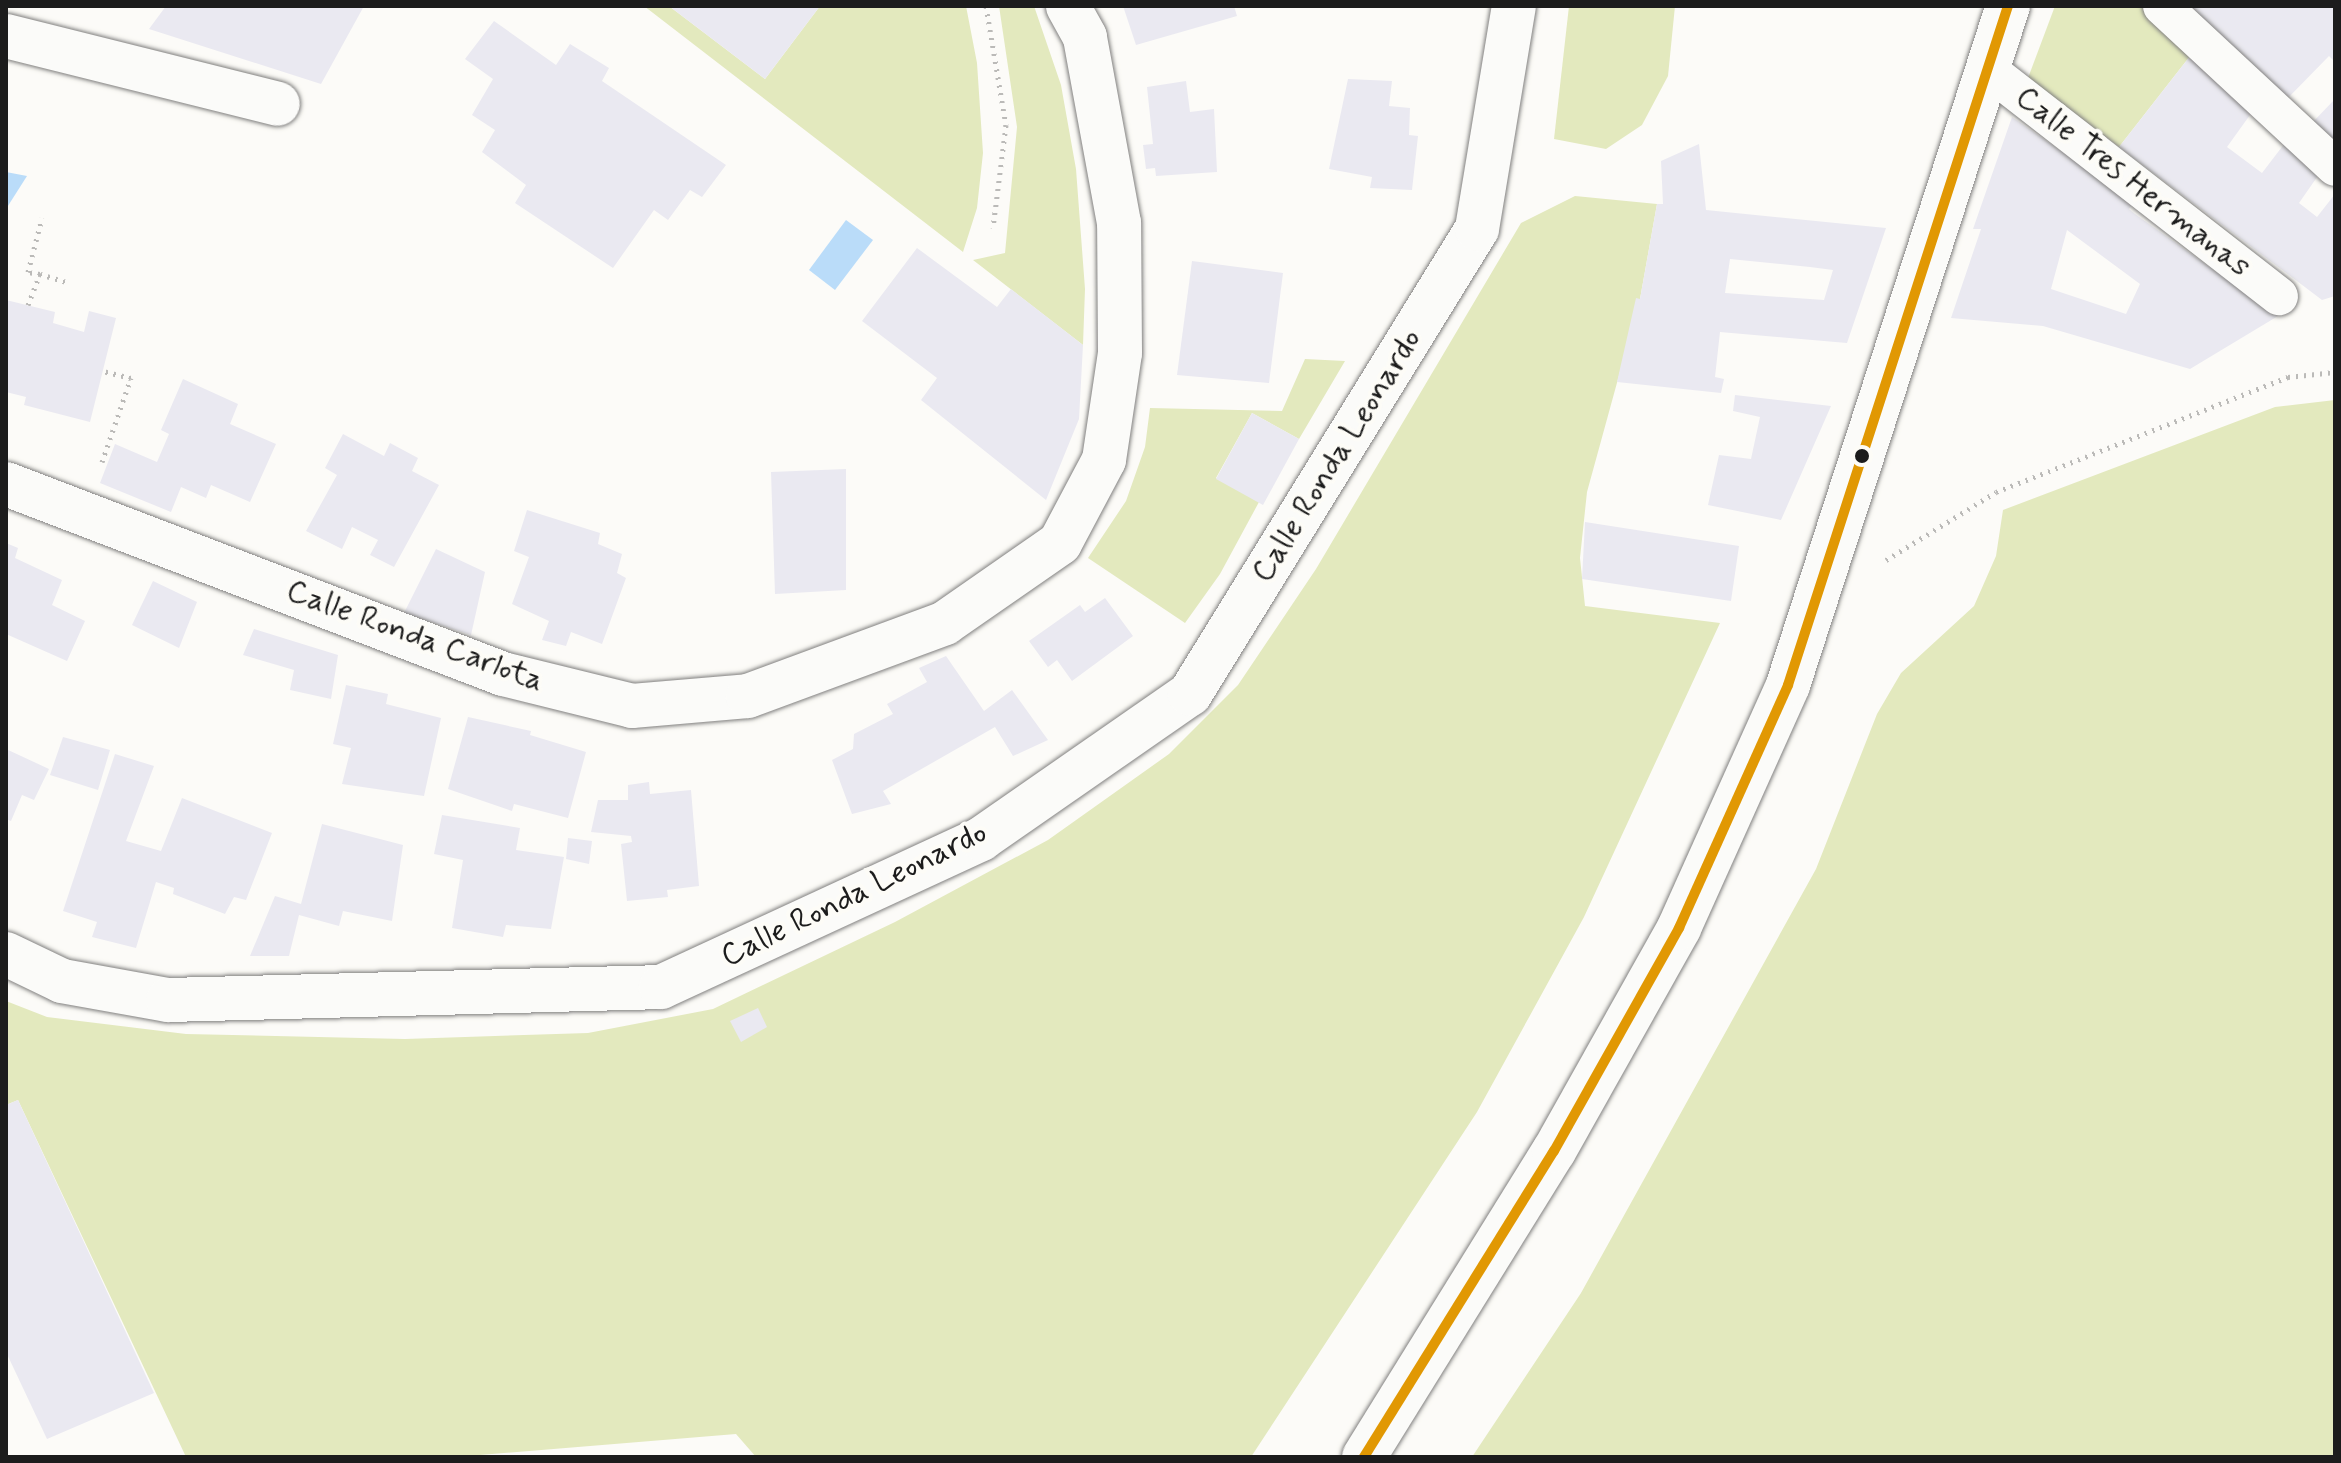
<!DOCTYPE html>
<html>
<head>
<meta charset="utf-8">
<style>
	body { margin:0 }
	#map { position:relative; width:2341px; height:1463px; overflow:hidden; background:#fcfbf8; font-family:Mynerve,sans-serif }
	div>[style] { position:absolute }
	.green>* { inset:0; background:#e3e9be }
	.water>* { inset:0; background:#badcf9 }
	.building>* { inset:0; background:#eae9f1 }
	.path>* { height:5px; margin-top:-2.5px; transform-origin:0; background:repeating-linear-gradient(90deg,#bbbab8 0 2px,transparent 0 8px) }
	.roads { filter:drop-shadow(0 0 2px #81807f) drop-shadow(0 0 2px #81807f) }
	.pedestrian>* { height:38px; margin:-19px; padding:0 19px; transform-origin:19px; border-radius:19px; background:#fbfbf9 }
	.minor>* { height:44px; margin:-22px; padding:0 22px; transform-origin:22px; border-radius:22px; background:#fbfbf9 }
	.tertiary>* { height:44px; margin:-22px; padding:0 22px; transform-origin:22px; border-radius:22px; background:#fbfbf9 }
	.bus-1>* { height:10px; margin:-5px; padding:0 5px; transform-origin:5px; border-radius:5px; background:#e19803 }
	.dots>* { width:22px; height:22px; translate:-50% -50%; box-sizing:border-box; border:4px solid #fdfcf7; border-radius:50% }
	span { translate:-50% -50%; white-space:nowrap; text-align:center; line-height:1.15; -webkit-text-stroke:8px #fdfcf7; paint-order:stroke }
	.street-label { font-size:32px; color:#1c1c1c }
	.frame { position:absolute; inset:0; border:8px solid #1c1c1c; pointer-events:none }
</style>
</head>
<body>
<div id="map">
	<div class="green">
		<i style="clip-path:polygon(644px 6px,669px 6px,765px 79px,820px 6px,966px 6px,977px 63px,983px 153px,977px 208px,963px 252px)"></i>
		<i style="clip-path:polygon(999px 6px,1034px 6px,1061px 85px,1076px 169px,1085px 289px,1083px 345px,973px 260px,1005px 253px,1017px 127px)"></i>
		<i style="clip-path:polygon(1569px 6px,1675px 6px,1668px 76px,1642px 125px,1606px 149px,1554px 139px)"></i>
		<i style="clip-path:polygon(2055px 6px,2145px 6px,2194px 51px,2119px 147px,2028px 78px)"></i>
		<i style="clip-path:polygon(1575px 196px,1657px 204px,1640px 299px,1587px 492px,1580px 558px,1585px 606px,1720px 623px,1584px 917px,1477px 1112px,1251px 1457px,756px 1457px,736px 1434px,456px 1457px,186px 1457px,18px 1100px,6px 1105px,6px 1001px,47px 1017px,186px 1034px,405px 1039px,588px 1033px,713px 1009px,895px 922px,1048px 840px,1169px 754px,1238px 685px,1316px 569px,1521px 223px)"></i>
		<i style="clip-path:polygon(1305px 359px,1345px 361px,1299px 439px,1252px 413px,1216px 478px,1259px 502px,1220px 574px,1185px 623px,1088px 558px,1126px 501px,1145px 447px,1150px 408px,1282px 411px)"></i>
		<i style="clip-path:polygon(2335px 400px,2335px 1457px,1472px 1457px,1581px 1293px,1816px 869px,1877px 714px,1901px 673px,1974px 606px,1996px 556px,2003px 510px,2275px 407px)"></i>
	</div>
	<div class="water">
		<i style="clip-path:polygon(6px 172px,27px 176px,6px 209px)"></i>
		<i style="clip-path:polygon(846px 220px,873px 240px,835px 290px,809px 270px)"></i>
	</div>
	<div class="building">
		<i style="clip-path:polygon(166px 6px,364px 6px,321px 84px,149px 29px)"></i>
		<i style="clip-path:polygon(669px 6px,820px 6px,765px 79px)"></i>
		<i style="clip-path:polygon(1123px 6px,1234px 6px,1237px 16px,1136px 45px)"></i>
		<i style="clip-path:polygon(2188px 6px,2335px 6px,2335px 62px,2329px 56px,2287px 99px)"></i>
		<i style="clip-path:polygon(494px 21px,556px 65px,570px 44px,609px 68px,602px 81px,726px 165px,702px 197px,690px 190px,668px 220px,654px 210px,613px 268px,515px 203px,526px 185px,482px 152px,495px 130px,472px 115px,493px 79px,465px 59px)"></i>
		<i style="clip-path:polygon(2194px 51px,2255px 108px,2227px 147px,2262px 173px,2288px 139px,2322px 170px,2299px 203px,2317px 217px,2335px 194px,2335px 296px,2322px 300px,2119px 147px)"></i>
		<i style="clip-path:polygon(1348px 79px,1392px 81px,1389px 106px,1410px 108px,1409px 135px,1418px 136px,1412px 190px,1370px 188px,1372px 177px,1329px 169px)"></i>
		<i style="clip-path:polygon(1186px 81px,1190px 112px,1214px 109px,1217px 172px,1156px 176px,1155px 168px,1146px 169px,1143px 145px,1153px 144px,1147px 87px)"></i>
		<i style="clip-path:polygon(2335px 99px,2335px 146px,2310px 125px)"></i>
		<i style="clip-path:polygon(evenodd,2012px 117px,2134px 202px,2129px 209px,2135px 214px,2278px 316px,2190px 369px,2043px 326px,1951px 318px,1981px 229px,1973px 229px,2012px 117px,2067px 230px,2140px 284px,2126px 314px,2051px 289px,2067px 230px)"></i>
		<i style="clip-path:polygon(evenodd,1699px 144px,1706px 210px,1886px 228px,1847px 343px,1720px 332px,1715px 377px,1724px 379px,1721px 393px,1617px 382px,1636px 298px,1640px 299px,1657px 204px,1663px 204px,1661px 161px,1699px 144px,1730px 259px,1810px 267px,1833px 270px,1824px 300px,1725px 293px,1730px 259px)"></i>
		<i style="clip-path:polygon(917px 248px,997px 307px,1011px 289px,1083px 345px,1079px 419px,1046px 500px,921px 400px,937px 378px,862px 321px)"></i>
		<i style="clip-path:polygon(1192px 261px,1283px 273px,1269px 383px,1177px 375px)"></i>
		<i style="clip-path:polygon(6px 300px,55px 312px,53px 323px,84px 332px,89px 311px,116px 318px,90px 422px,24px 405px,26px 397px,6px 392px)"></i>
		<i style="clip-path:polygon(183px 379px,238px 404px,230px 424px,276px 444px,250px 502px,211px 485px,206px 498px,181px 487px,171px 512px,100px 483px,115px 444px,157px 462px,169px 434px,161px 430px)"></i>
		<i style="clip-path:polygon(1735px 395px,1831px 406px,1781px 520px,1708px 505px,1719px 455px,1751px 459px,1760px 417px,1733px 411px)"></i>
		<i style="clip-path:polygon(1252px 413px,1299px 439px,1263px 505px,1216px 479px)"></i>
		<i style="clip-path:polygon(343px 434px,384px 456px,390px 443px,418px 458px,412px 471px,439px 485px,394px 567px,370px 555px,378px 540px,352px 527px,342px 549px,306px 531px,337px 475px,325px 468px)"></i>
		<i style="clip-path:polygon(846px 469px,846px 590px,775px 594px,771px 472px)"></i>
		<i style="clip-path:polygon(527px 510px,600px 533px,598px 544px,622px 554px,617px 573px,626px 578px,602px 644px,571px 632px,566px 646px,542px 640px,549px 621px,512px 604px,529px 557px,514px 551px)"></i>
		<i style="clip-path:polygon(1585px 522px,1739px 546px,1731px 601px,1582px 579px)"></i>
		<i style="clip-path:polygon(6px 543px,18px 548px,15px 558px,62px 580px,52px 605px,85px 621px,67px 661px,6px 634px)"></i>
		<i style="clip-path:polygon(436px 549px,485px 572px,471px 635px,404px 613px)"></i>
		<i style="clip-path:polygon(153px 581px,197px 602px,179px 648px,132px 625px)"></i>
		<i style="clip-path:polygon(1105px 598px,1133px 636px,1072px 681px,1057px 660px,1048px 667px,1029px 641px,1080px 605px,1085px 612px)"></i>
		<i style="clip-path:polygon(254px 629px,338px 655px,331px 699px,290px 690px,294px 670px,243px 655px)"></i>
		<i style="clip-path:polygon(946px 656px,984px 711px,1012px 690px,1048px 740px,1013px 756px,995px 727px,883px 791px,891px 804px,852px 814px,832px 760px,853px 749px,854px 734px,893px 714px,887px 704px,927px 682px,919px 668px)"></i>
		<i style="clip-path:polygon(346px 685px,388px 694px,386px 704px,441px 718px,424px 796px,342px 784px,351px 748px,333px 744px)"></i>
		<i style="clip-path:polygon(468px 717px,531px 731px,530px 735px,586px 752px,568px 818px,514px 804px,512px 811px,448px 789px)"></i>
		<i style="clip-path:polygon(63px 737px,110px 750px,98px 790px,50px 775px)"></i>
		<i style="clip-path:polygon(6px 749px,49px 769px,34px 800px,22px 795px,11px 821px,6px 819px)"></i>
		<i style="clip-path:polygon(115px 754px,154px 766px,126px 841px,161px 851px,182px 798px,272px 833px,246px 900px,234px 897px,225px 914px,173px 894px,174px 888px,156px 882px,136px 948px,92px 937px,97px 922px,63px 911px)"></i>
		<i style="clip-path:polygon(649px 782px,650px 794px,691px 790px,699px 886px,667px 890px,668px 897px,627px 901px,621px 844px,632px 842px,631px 836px,591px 832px,598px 800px,628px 800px,628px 785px)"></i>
		<i style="clip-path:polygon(442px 815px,520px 828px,516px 850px,564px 857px,551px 929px,506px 925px,503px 937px,452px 928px,463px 860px,434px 854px)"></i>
		<i style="clip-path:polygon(322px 824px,403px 845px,392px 921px,343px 911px,339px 926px,299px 915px,289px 956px,250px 956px,275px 896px,301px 904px)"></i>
		<i style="clip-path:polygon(568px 838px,592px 841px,589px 864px,566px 859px)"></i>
		<i style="clip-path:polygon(758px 1008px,767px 1027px,741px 1042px,730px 1021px)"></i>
		<i style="clip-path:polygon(18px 1100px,154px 1393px,47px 1439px,6px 1352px,6px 1105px)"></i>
	</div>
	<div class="path">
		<i style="left:986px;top:6px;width:121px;rotate:80.5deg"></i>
		<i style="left:1006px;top:125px;width:104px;rotate:97.2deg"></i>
		<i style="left:40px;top:274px;width:12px;rotate:-171deg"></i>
		<i style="left:28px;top:272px;width:56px;rotate:-75.5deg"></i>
		<i style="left:28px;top:305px;width:33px;rotate:-69deg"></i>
		<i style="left:40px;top:274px;width:28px;rotate:17deg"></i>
		<i style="left:102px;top:462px;width:89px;rotate:-71deg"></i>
		<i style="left:131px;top:378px;width:29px;rotate:-166deg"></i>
		<i style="left:1886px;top:560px;width:129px;rotate:-31.7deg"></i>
		<i style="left:1996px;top:492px;width:314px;rotate:-21.5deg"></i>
		<i style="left:2288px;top:377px;width:47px;rotate:-6.1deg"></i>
	</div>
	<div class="roads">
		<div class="pedestrian">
			<i style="left:2162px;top:6px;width:236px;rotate:42.9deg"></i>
			<i style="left:1987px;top:69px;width:370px;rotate:37.9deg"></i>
		</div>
		<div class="minor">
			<i style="left:6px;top:36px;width:280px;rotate:14deg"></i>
			<i style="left:6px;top:484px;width:532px;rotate:20.92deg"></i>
			<i style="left:503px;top:674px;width:133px;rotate:13.9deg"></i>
			<i style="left:632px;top:706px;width:116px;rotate:-4.9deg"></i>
			<i style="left:748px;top:696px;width:210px;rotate:-20.3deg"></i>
			<i style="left:945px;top:623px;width:140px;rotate:-34.8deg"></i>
			<i style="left:1060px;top:543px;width:94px;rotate:-62.1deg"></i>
			<i style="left:1104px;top:460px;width:108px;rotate:-81.5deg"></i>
			<i style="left:1120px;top:353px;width:130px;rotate:-90.4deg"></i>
			<i style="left:1119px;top:223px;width:189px;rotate:-100.4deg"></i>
			<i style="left:1085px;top:37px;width:35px;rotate:-119deg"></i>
			<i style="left:6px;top:954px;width:62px;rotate:25.7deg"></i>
			<i style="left:62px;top:981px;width:108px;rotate:10.2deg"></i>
			<i style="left:168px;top:1000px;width:493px;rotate:-1.5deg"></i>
			<i style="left:661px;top:987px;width:353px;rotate:-24.8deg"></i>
			<i style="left:981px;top:839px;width:254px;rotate:-34.8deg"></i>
			<i style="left:1190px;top:694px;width:546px;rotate:-58.32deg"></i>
			<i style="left:1477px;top:229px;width:226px;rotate:-80.6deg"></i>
		</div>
		<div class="tertiary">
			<i style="left:1364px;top:1457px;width:360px;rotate:-58.2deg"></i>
			<i style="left:1554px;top:1151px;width:256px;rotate:-60.7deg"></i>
			<i style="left:1679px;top:928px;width:266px;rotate:-65.8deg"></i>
			<i style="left:1788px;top:685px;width:714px;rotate:-72.05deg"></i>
		</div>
	</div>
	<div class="bus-1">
		<i style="left:1364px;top:1457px;width:360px;rotate:-58.2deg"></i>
		<i style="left:1554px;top:1151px;width:256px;rotate:-60.7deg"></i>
		<i style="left:1679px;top:928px;width:266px;rotate:-65.8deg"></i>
		<i style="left:1788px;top:685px;width:714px;rotate:-72.05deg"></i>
	</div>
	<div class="dots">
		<i style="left:1862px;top:456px;background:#1c1c1c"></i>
	</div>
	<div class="street-label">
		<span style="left:2133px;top:182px;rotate:38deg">Calle Tres Hermanas</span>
		<span style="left:1337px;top:456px;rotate:-58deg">Calle Ronda Leonardo</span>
		<span style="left:415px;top:636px;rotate:20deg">Calle Ronda Carlota</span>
		<span style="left:854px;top:895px;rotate:-26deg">Calle Ronda Leonardo</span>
	</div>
	<div class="frame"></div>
</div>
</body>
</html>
